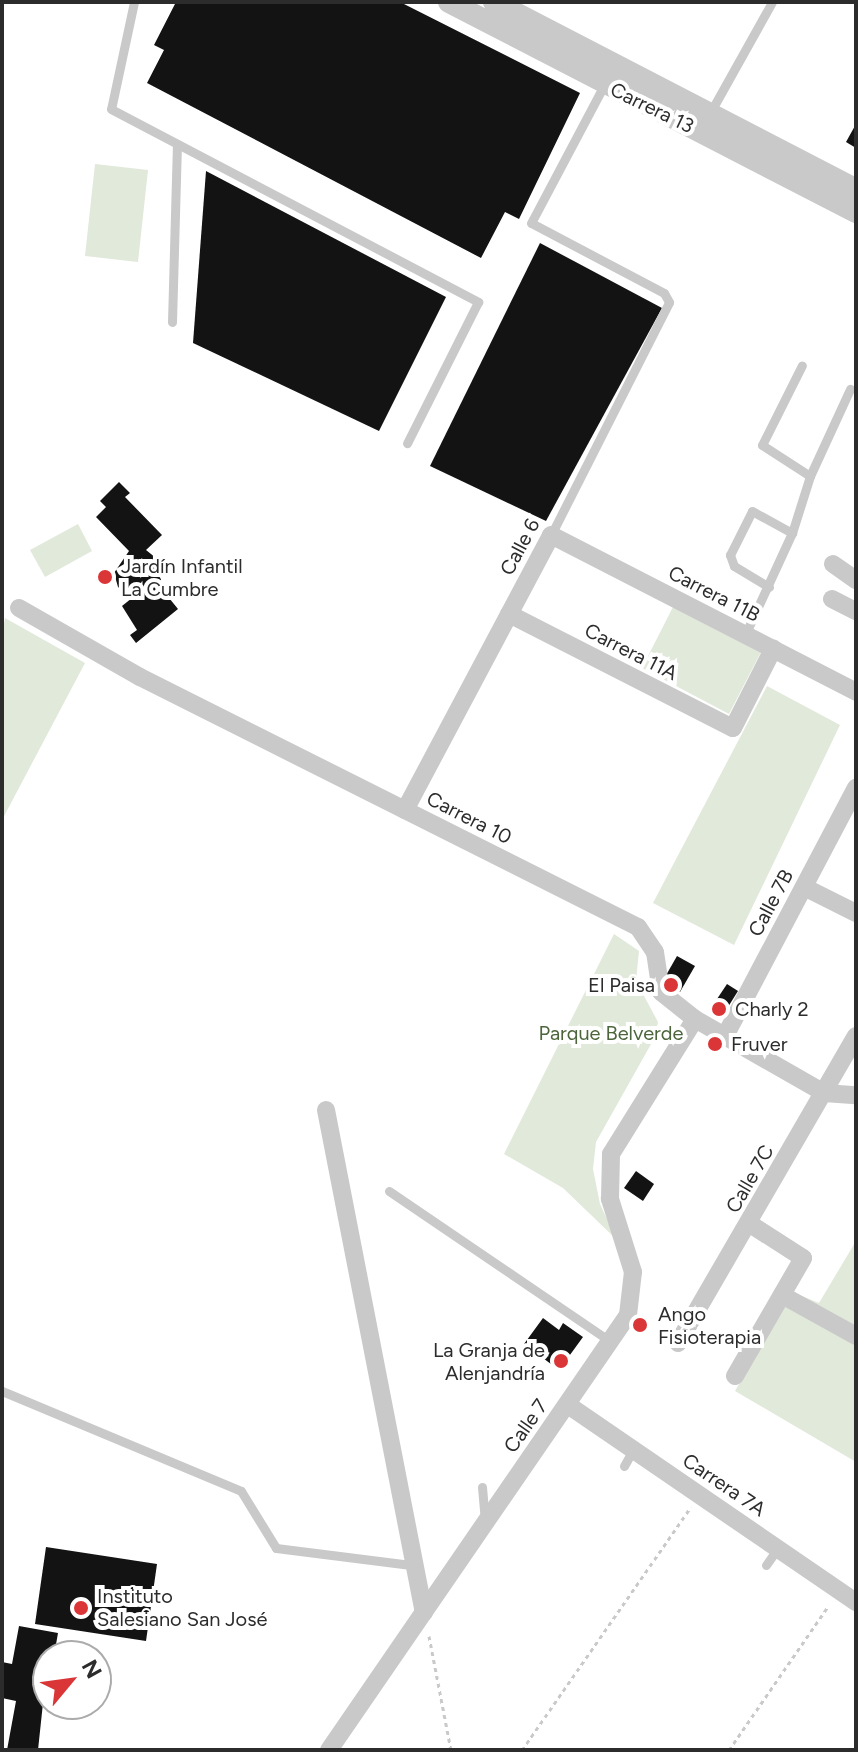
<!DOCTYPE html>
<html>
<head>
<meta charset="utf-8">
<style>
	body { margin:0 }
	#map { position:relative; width:858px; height:1752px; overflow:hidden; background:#fff; font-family:Figtree,sans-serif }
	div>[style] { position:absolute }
	.green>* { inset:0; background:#e1e9da }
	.building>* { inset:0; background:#131313 }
	.path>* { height:3px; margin-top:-1.5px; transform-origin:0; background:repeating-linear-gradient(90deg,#c9c9c9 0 4px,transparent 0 8px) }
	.service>* { height:9px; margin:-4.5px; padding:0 4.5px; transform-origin:4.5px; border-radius:4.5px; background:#c9c9c9 }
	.minor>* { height:18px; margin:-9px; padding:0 9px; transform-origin:9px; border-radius:9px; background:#c9c9c9 }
	.tertiary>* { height:22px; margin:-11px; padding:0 11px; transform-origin:11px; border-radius:11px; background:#c9c9c9 }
	.dots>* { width:22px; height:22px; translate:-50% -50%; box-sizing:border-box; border:4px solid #fff; border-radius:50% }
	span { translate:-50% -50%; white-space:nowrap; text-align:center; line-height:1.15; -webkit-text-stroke:8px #fff; paint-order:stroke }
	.street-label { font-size:20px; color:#2c2c2c }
	.poi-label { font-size:20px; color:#2c2c2c }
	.left { translate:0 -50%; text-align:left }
	.right { translate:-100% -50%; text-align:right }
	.park-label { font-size:20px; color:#4d653c }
	.frame { position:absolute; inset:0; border:4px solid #2c2c2c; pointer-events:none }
	.north { position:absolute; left:32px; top:1640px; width:80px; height:80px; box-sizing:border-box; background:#fff; border:2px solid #ababab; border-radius:50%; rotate:61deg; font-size:22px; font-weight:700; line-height:32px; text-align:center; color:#2c2c2c }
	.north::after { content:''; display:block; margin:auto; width:28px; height:36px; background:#db3637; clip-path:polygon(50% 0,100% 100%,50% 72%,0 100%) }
</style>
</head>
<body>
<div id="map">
	<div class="green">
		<i style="clip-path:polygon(95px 164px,148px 170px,138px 262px,85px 256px)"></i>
		<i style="clip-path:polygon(78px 524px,92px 551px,45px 577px,30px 550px)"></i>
		<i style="clip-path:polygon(674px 605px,762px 650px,729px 714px,642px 668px)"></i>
		<i style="clip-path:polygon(5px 618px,85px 663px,2px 820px,2px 635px)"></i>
		<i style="clip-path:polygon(767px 686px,840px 725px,734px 945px,653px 903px)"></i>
		<i style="clip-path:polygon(614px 934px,639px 951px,636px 981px,658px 1022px,655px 1037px,596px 1142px,593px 1169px,600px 1204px,616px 1239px,563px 1188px,504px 1154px)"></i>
		<i style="clip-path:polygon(856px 1241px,856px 1462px,735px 1391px,792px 1292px,819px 1303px)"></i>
	</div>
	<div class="building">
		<i style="clip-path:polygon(176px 2px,400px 2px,580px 93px,519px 219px,505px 212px,481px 258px,147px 83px,164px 50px,154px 45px)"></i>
		<i style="clip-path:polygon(856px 124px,856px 148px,846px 142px)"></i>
		<i style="clip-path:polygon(206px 171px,446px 297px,379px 431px,193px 343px)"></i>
		<i style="clip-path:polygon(540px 243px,662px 308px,546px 521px,430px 466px)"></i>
		<i style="clip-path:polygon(119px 482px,130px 493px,125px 497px,162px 535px,146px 550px,161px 562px,161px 588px,178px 609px,136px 643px,130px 635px,137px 630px,122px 606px,132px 598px,118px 587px,114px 573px,129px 551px,96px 517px,106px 507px,100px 501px)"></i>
		<i style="clip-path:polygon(677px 956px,695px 966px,680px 992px,667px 985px,665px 977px)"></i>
		<i style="clip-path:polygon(727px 984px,738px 991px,723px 1015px,711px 1008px)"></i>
		<i style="clip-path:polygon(636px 1171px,654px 1184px,643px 1201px,624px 1188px)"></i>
		<i style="clip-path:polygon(543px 1318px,559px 1330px,563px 1323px,583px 1337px,559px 1370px,524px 1344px)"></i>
		<i style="clip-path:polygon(46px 1547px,157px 1564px,146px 1641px,35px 1624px)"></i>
		<i style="clip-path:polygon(19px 1626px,58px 1633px,54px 1656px,48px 1656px,38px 1750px,7px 1750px,16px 1701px,2px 1698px,2px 1662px,12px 1664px)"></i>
	</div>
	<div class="path">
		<i style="left:429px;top:1636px;width:116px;rotate:79.1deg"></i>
		<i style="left:522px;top:1750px;width:296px;rotate:-55.2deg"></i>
		<i style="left:729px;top:1750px;width:176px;rotate:-55.4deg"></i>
	</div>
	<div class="service">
		<i style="left:134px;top:2px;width:109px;rotate:102.1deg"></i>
		<i style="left:111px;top:109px;width:415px;rotate:27.7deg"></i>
		<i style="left:478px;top:302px;width:158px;rotate:116.7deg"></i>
		<i style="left:710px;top:113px;width:127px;rotate:-60.8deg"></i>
		<i style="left:172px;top:322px;width:178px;rotate:-88.4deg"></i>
		<i style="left:810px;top:476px;width:96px;rotate:-65.3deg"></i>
		<i style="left:551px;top:535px;width:261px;rotate:-63.1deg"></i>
		<i style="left:669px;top:302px;width:10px;rotate:-119deg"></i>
		<i style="left:664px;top:293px;width:150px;rotate:-152.2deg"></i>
		<i style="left:531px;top:223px;width:156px;rotate:-62.1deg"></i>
		<i style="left:769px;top:587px;width:41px;rotate:-149deg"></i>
		<i style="left:734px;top:566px;width:12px;rotate:-110deg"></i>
		<i style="left:730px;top:555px;width:49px;rotate:-63.4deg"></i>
		<i style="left:752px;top:511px;width:46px;rotate:28.8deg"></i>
		<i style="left:745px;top:635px;width:112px;rotate:-65.3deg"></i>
		<i style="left:792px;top:533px;width:60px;rotate:-72.5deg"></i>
		<i style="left:810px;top:476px;width:57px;rotate:-147.1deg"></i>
		<i style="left:762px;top:445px;width:89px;rotate:-63.4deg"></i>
		<i style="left:389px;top:1191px;width:268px;rotate:34.2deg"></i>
		<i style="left:2px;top:1391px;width:259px;rotate:22.7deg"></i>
		<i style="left:241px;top:1491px;width:67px;rotate:58.4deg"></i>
		<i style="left:276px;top:1548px;width:136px;rotate:7.2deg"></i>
		<i style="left:624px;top:1466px;width:18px;rotate:-61deg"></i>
		<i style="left:482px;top:1487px;width:33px;rotate:85deg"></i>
		<i style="left:766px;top:1565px;width:21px;rotate:-55deg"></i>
	</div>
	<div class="minor">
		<i style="left:833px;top:564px;width:28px;rotate:35deg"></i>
		<i style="left:832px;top:599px;width:27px;rotate:27deg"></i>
		<i style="left:19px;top:608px;width:139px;rotate:29.7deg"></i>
		<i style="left:140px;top:677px;width:557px;rotate:26.66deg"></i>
		<i style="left:638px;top:927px;width:30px;rotate:56deg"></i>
		<i style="left:655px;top:952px;width:40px;rotate:81.5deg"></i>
		<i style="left:661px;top:992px;width:43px;rotate:38.5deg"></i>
		<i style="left:695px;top:1019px;width:149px;rotate:29.8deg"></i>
		<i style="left:824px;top:1093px;width:32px;rotate:4deg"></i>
		<i style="left:509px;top:614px;width:251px;rotate:27deg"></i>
		<i style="left:733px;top:728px;width:89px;rotate:-63.1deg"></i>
		<i style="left:405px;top:810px;width:311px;rotate:-62deg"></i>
		<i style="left:551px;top:535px;width:343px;rotate:27.2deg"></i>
		<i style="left:804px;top:887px;width:58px;rotate:26.6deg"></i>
		<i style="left:724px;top:1038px;width:283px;rotate:-62.2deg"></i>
		<i style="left:326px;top:1110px;width:512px;rotate:78.98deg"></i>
		<i style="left:782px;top:1295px;width:85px;rotate:29deg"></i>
		<i style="left:678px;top:1343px;width:355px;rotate:-59.9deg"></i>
		<i style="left:735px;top:1376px;width:136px;rotate:-60deg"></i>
		<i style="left:803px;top:1258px;width:63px;rotate:-147.3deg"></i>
		<i style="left:568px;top:1405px;width:349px;rotate:34.4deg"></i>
		<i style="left:329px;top:1750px;width:528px;rotate:-55.5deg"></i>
		<i style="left:628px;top:1315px;width:43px;rotate:-83.4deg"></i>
		<i style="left:633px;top:1272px;width:77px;rotate:-107.5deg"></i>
		<i style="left:610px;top:1199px;width:45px;rotate:-88.7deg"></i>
		<i style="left:611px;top:1154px;width:159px;rotate:-58.1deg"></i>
	</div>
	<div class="tertiary">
		<i style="left:449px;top:2px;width:458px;rotate:27.3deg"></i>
		<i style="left:494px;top:2px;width:408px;rotate:27.4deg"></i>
	</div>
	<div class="dots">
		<i style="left:105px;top:577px;background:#db3637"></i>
		<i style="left:671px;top:985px;background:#db3637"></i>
		<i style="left:719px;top:1009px;background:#db3637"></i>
		<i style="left:715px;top:1044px;background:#db3637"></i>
		<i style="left:640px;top:1325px;background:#db3637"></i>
		<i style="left:561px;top:1361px;background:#db3637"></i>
		<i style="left:81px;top:1608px;background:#db3637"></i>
	</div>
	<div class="street-label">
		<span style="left:652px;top:108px;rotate:26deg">Carrera 13</span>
		<span style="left:520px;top:547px;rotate:-62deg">Calle 6</span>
		<span style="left:714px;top:594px;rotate:27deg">Carrera 11B</span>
		<span style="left:631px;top:652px;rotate:27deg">Carrera 11A</span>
		<span style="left:469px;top:818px;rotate:27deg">Carrera 10</span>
		<span style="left:771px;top:903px;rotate:-62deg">Calle 7B</span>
		<span style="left:750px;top:1179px;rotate:-60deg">Calle 7C</span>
		<span style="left:526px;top:1426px;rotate:-55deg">Calle 7</span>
		<span style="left:724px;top:1485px;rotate:34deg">Carrera 7A</span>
	</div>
	<div class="poi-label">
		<span class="left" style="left:121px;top:578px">Jardín Infantil<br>La Cumbre</span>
		<span class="right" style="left:655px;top:985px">El Paisa</span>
		<span class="left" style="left:735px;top:1009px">Charly 2</span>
		<span class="left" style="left:731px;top:1044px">Fruver</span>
		<span class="left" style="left:658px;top:1326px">Ango<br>Fisioterapia</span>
		<span class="right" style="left:545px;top:1362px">La Granja de<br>Alenjandría</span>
		<span class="left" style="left:97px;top:1608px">Instituto<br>Salesiano San José</span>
	</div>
	<div class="park-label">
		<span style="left:611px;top:1033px">Parque Belverde</span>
	</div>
	<div class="frame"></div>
	<div class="north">N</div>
</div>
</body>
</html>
